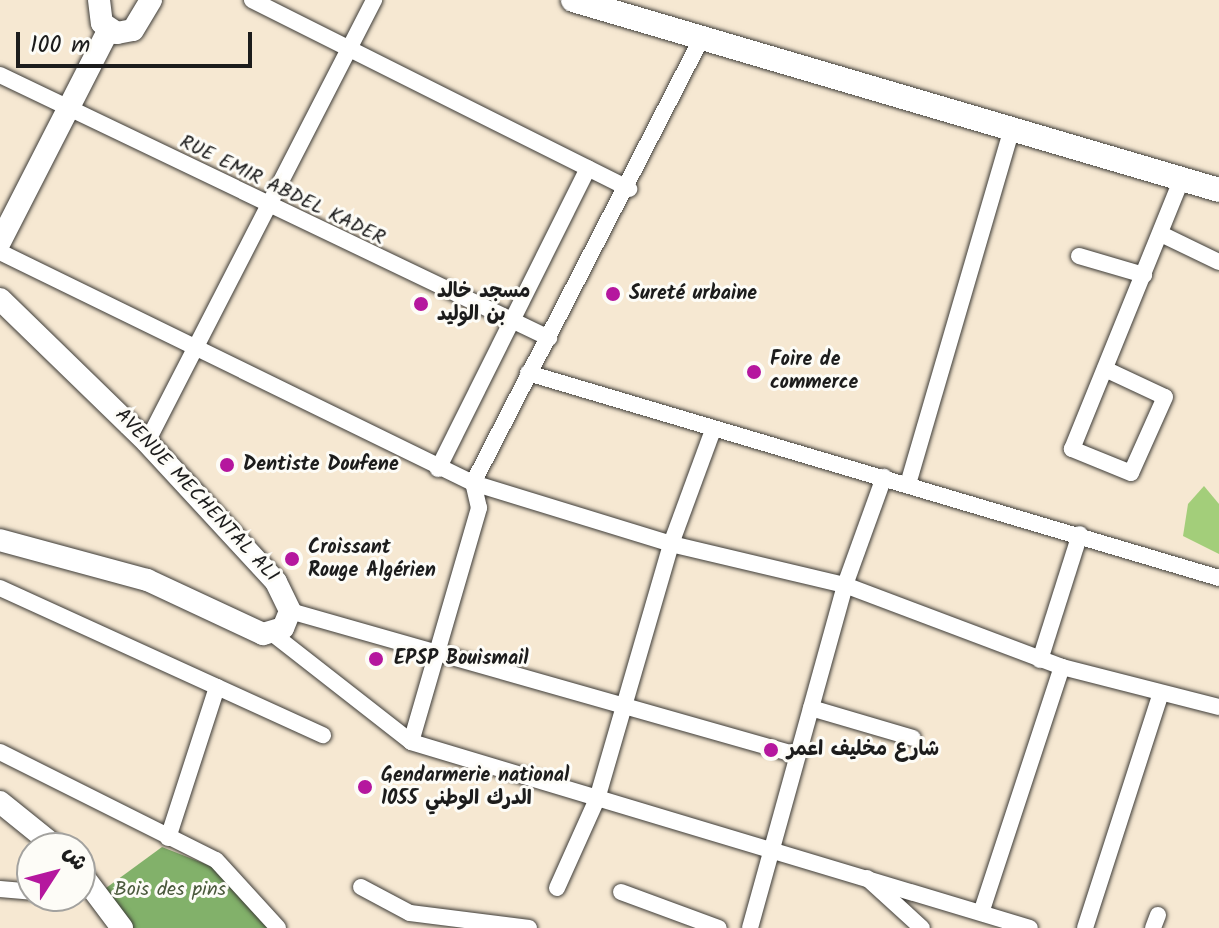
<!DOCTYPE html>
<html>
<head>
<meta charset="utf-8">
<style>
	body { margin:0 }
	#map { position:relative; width:1219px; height:928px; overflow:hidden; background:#f6e8d2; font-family:Kalam,"Playpen Sans Arabic",sans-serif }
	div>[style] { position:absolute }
	.green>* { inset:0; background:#a3ce7a }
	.forest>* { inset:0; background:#82b16a }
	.roads { filter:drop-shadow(0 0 2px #3d3b37) drop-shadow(0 0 2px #3d3b37) }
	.street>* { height:16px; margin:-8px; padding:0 8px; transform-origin:8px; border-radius:8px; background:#fff }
	.secondary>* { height:22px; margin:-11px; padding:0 11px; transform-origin:11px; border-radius:11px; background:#fff }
	.primary>* { height:24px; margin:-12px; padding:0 12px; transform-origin:12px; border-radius:12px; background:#fff }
	.dots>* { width:22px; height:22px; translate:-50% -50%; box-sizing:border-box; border:4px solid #fdfcf7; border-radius:50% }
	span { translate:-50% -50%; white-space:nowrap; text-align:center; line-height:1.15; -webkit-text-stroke:6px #fdfcf7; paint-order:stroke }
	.street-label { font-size:20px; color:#1c1c1c }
	.poi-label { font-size:20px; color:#1c1c1c; font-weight:700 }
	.left { translate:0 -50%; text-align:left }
	.park-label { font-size:20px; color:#4b5a3d }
	.north { position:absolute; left:16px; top:832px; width:80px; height:80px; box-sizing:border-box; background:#fdfcf7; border:2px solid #a3a29f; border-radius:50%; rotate:54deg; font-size:22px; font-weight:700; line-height:32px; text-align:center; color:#1c1c1c }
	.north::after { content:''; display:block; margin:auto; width:28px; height:36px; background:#b5179e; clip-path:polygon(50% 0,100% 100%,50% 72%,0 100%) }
	.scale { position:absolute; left:16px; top:32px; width:236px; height:36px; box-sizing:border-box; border:4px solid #1c1c1c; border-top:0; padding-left:10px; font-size:24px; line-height:28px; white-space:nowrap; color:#1c1c1c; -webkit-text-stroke:6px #fdfcf7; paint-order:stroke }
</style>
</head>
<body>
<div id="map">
	<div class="green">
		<i style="clip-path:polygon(1204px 486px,1219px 504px,1219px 554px,1183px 536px,1188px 504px)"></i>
	</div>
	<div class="forest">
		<i style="clip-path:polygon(162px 847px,218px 869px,269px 928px,132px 928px,106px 888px)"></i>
	</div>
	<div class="roads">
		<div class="street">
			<i style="left:252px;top:0;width:422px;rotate:26.6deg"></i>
			<i style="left:0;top:75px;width:609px;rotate:25.6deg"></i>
			<i style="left:1161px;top:234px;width:64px;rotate:25.8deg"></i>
			<i style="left:0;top:252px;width:526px;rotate:26.03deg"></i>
			<i style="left:473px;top:483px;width:207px;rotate:17.1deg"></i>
			<i style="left:671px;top:544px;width:179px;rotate:13.3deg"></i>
			<i style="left:845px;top:585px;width:232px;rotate:20.7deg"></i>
			<i style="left:1062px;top:667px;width:162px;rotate:14.3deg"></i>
			<i style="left:1079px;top:256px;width:68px;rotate:16.3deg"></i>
			<i style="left:1105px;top:369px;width:66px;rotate:25deg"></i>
			<i style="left:1165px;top:397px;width:83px;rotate:114.1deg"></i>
			<i style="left:1131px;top:473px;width:64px;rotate:-157.9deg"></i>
			<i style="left:1072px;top:449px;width:292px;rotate:-67.9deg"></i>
			<i style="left:528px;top:373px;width:721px;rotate:16.52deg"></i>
			<i style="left:147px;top:442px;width:497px;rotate:-62.8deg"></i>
			<i style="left:438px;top:469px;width:336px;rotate:-63.5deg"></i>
			<i style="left:908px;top:484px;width:373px;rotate:-73.7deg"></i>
			<i style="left:0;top:588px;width:355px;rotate:24.5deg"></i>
			<i style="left:290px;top:611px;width:527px;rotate:15.86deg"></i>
			<i style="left:273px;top:634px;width:175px;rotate:38deg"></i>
			<i style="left:411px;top:742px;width:646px;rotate:16.72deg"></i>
			<i style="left:1040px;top:660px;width:132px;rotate:-72.4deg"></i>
			<i style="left:811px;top:708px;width:106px;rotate:16.4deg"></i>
			<i style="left:411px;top:742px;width:244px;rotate:-73.8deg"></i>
			<i style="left:479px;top:508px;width:26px;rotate:-103deg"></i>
			<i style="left:473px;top:483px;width:499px;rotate:-62.8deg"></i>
			<i style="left:0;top:752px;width:241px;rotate:26.6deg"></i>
			<i style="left:216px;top:860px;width:92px;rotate:47.6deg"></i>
			<i style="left:168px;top:838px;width:159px;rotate:-72deg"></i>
			<i style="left:867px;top:878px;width:74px;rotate:42.3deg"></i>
			<i style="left:361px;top:887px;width:55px;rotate:28deg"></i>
			<i style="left:410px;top:913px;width:120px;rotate:7.2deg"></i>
			<i style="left:557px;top:888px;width:98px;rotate:-65.8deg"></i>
			<i style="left:597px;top:799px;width:266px;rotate:-73.8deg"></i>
			<i style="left:671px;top:544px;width:121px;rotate:-69.8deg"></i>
			<i style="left:0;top:889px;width:32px;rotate:5deg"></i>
			<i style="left:621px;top:892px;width:104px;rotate:20.2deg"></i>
			<i style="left:982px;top:910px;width:256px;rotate:-71.8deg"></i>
			<i style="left:750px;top:928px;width:356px;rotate:-74.5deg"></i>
			<i style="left:845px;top:585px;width:115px;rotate:-70.1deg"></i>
			<i style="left:1085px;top:928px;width:247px;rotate:-72.1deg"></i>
			<i style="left:1153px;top:928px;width:14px;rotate:-69deg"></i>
		</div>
		<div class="secondary">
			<i style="left:99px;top:0;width:23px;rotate:83deg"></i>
			<i style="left:102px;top:23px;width:18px;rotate:34deg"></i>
			<i style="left:117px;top:33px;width:16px;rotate:-11deg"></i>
			<i style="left:133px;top:30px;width:35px;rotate:-59deg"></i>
			<i style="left:0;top:242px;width:239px;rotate:-62.9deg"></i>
			<i style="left:0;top:299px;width:205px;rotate:44.2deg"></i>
			<i style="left:147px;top:442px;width:190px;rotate:47.3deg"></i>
			<i style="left:276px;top:582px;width:32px;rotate:64deg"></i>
			<i style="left:290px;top:611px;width:18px;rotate:112deg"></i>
			<i style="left:283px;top:628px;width:21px;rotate:163deg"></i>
			<i style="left:263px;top:634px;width:128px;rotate:-155deg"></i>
			<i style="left:147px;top:580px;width:152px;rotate:-164.8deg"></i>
			<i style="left:0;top:802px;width:73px;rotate:38.9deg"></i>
			<i style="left:80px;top:872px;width:70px;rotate:53.1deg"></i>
		</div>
		<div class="primary">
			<i style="left:573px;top:0;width:673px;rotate:16.39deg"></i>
		</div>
	</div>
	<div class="dots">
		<i style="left:613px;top:294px;background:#b5179e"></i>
		<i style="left:421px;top:304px;background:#b5179e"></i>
		<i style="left:754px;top:372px;background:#b5179e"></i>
		<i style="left:227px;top:465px;background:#b5179e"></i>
		<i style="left:292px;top:559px;background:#b5179e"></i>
		<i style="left:376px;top:659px;background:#b5179e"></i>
		<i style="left:771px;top:750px;background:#b5179e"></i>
		<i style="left:365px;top:787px;background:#b5179e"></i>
	</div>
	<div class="street-label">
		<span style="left:282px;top:191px;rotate:26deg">RUE EMIR ABDEL KADER</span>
		<span style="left:196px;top:496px;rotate:47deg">AVENUE MECHENTAL ALI</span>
	</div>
	<div class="poi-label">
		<span class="left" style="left:437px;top:304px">مسجد خالد<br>بن الوليد</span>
		<span class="left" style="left:629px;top:294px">Sureté urbaine</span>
		<span class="left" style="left:770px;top:372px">Foire de<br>commerce</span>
		<span class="left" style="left:243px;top:465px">Dentiste Doufene</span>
		<span class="left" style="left:308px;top:560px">Croissant<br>Rouge Algérien</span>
		<span class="left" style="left:394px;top:659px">EPSP Bouismail</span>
		<span class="left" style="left:787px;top:750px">شارع مخليف اعمر</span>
		<span class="left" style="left:381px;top:788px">Gendarmerie national<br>1055 الدرك الوطني</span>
	</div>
	<div class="park-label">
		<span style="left:170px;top:890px">Bois des pins</span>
	</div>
	<div class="north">ش</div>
	<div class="scale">100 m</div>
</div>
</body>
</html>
